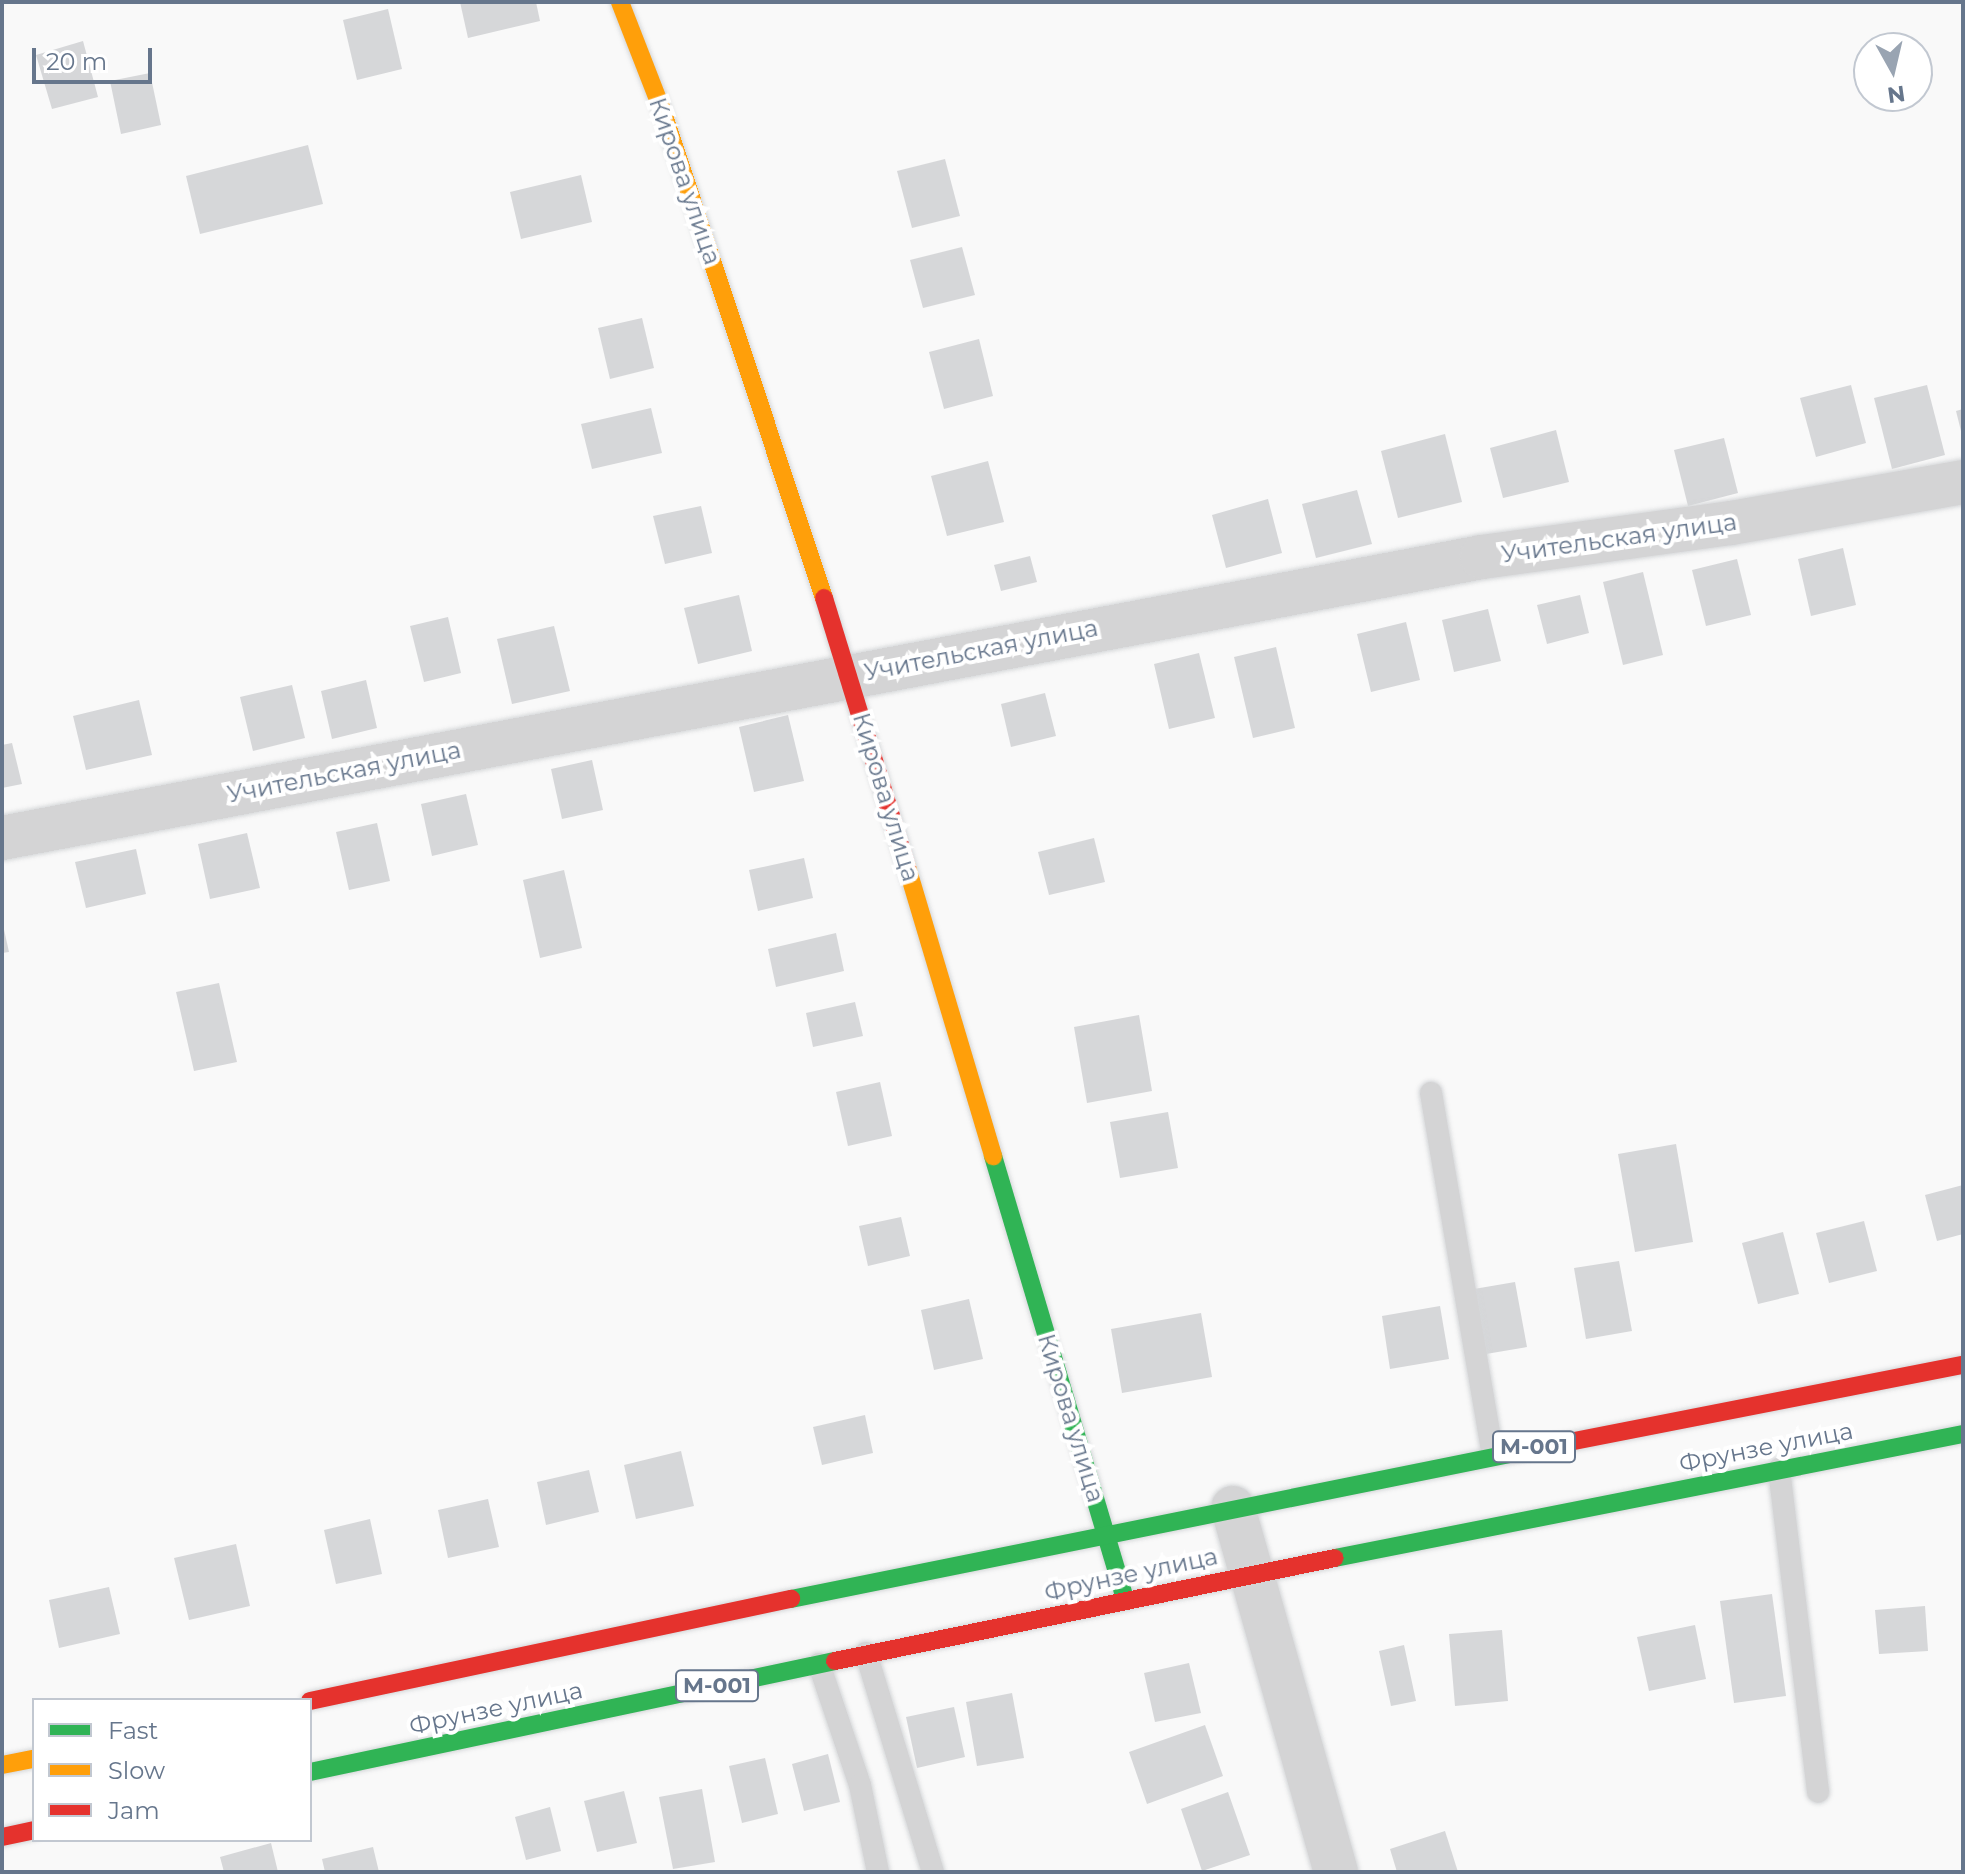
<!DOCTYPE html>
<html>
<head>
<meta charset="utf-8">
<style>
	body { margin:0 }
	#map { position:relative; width:1965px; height:1874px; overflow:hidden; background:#f9f9f9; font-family:Montserrat,sans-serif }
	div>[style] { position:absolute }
	.building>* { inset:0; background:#d6d7d9 }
	.roads { filter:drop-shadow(0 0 2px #d5d7d9) drop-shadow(0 0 2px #d5d7d9) }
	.lane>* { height:22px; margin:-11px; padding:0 11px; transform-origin:11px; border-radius:11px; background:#d4d4d5 }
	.street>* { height:44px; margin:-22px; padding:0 22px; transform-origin:22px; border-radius:22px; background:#d4d4d5 }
	.fast>* { height:18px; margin:-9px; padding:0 9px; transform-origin:9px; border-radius:9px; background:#30b455 }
	.slow>* { height:18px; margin:-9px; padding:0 9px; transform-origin:9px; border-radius:9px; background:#ff9f0a }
	.jam>* { height:18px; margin:-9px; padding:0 9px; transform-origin:9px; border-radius:9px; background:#e5322d }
	span { translate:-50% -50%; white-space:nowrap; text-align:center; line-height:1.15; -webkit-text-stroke:8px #fff; paint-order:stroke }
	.shield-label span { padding:2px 6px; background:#fff; border:2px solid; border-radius:6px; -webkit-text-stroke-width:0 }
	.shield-label { font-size:22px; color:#66768c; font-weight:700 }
	.street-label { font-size:24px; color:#66768c }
	.frame { position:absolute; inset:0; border:4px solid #66768c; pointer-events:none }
	.legend { position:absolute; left:32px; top:1698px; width:280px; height:144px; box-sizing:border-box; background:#fff; border:2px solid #c2c8d1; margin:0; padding:10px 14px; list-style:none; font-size:24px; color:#66768c }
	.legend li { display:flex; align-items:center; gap:16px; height:40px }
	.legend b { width:40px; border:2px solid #c2c8d1 }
	.north { position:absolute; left:1853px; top:32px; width:80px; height:80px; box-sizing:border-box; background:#fff; border:2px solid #c2c8d1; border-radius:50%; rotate:172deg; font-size:22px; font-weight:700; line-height:32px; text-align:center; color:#66768c }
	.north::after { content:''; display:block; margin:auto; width:28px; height:36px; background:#99a4b2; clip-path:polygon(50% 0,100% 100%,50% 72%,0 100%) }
	.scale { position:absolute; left:32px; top:48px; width:120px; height:36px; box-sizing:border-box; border:4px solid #66768c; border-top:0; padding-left:10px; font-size:24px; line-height:28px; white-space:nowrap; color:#66768c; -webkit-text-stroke:6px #fff; paint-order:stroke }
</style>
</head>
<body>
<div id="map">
	<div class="building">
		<i style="clip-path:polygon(460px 2px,536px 2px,540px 21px,468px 38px)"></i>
		<i style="clip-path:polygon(388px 9px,402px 69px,357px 80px,343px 20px)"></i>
		<i style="clip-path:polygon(83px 41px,98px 97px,52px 109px,36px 55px)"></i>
		<i style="clip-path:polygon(150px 73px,161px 125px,121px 134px,110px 81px)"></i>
		<i style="clip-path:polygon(308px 145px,323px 204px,200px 234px,186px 176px)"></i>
		<i style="clip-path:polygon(945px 159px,960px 216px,912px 228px,897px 171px)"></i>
		<i style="clip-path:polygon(581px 175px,592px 222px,521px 239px,510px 192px)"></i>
		<i style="clip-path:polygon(962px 247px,975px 295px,923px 308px,910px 260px)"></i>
		<i style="clip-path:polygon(642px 318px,654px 368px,610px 379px,598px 328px)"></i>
		<i style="clip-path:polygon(979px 339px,993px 396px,944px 409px,929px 352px)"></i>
		<i style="clip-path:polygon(1851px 385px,1866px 443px,1816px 457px,1800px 398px)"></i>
		<i style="clip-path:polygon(1927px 385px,1945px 455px,1892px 469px,1874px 398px)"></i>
		<i style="clip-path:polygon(651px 408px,662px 453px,592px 469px,581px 424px)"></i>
		<i style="clip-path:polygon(1963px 409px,1963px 435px,1962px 435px,1956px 411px)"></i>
		<i style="clip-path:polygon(1556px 430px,1569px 482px,1503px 498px,1490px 448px)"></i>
		<i style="clip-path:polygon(1445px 434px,1462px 502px,1398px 518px,1381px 451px)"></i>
		<i style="clip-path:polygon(1724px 438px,1738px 493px,1688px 506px,1674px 450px)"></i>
		<i style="clip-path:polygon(988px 461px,1004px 522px,947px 536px,931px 476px)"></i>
		<i style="clip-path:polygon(1357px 490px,1372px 544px,1316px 558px,1302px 504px)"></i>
		<i style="clip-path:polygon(1268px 499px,1282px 553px,1226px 568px,1212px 515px)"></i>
		<i style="clip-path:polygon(701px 506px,712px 553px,665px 564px,653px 516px)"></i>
		<i style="clip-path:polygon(1843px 548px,1856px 605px,1811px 616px,1798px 559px)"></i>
		<i style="clip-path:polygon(1030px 556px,1037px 582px,1001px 591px,994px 565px)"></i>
		<i style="clip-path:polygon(1737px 559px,1751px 615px,1706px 626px,1692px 570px)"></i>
		<i style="clip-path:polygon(1643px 572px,1663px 655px,1623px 665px,1603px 582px)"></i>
		<i style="clip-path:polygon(739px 595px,752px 651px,698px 664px,684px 608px)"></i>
		<i style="clip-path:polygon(1580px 595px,1589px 633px,1547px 644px,1537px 605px)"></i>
		<i style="clip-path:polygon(1488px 609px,1501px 661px,1454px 672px,1442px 620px)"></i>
		<i style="clip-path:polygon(448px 617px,461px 673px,424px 682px,410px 626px)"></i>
		<i style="clip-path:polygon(1406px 622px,1420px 680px,1371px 692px,1357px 634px)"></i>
		<i style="clip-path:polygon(554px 626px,570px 691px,512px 704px,497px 639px)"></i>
		<i style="clip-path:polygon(1276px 647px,1295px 728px,1253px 738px,1234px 657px)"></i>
		<i style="clip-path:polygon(1199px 653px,1215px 718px,1169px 729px,1154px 664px)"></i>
		<i style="clip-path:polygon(366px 680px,377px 728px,332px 739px,321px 691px)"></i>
		<i style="clip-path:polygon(292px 685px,305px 738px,253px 751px,240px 697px)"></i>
		<i style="clip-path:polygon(1045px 693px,1056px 736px,1011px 747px,1001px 704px)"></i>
		<i style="clip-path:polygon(139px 700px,152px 755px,86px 770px,73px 716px)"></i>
		<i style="clip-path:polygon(788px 715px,804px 781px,754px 792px,739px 727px)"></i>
		<i style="clip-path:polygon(12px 743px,22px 784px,2px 788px,2px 745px)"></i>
		<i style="clip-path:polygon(592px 760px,603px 810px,562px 819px,551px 769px)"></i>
		<i style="clip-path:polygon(466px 794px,478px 845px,432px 856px,421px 804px)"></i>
		<i style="clip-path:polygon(377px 823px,390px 881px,349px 890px,336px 832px)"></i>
		<i style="clip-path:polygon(247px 833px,260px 888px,210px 899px,198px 844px)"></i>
		<i style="clip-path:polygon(1094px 838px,1105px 882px,1049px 895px,1038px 852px)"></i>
		<i style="clip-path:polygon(136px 849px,146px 894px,86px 908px,75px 862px)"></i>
		<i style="clip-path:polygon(804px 858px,813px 898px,758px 911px,749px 870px)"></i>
		<i style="clip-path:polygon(564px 870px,582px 948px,540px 958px,523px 880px)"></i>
		<i style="clip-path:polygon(3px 925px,9px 952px,2px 953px,2px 926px)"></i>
		<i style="clip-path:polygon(836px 933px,844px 971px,776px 987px,768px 949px)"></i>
		<i style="clip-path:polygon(219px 983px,237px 1062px,194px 1071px,176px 992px)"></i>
		<i style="clip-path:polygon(855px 1002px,863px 1036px,813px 1047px,806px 1013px)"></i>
		<i style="clip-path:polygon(1139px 1015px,1152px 1091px,1087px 1103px,1074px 1027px)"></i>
		<i style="clip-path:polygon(880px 1082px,892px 1136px,848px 1146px,836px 1092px)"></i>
		<i style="clip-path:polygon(1168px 1112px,1178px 1168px,1120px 1178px,1110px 1122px)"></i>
		<i style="clip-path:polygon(1676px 1144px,1693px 1242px,1635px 1252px,1618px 1154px)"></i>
		<i style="clip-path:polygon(1963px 1185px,1963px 1234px,1937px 1241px,1925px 1195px)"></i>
		<i style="clip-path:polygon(901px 1217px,910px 1256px,868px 1266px,859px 1226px)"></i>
		<i style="clip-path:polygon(1864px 1221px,1877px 1271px,1829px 1283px,1816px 1233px)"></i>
		<i style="clip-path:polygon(1783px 1232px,1799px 1294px,1758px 1304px,1742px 1243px)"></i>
		<i style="clip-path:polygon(1619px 1261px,1632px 1331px,1586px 1339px,1574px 1268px)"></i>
		<i style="clip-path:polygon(1515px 1282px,1527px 1347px,1486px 1354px,1474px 1289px)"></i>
		<i style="clip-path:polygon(969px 1299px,983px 1359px,934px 1370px,921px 1310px)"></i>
		<i style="clip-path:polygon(1440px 1306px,1449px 1359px,1390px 1369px,1382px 1316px)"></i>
		<i style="clip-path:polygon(1201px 1313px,1212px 1377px,1122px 1393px,1111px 1329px)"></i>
		<i style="clip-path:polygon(865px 1415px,873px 1453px,822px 1465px,813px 1427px)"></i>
		<i style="clip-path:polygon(681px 1451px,694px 1506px,636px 1519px,624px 1465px)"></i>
		<i style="clip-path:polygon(589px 1470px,599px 1512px,546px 1525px,537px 1482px)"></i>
		<i style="clip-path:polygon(488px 1499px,499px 1547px,448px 1558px,438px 1510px)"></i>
		<i style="clip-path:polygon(370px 1519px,382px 1574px,336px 1584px,324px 1530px)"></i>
		<i style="clip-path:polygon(236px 1544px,250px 1606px,189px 1620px,174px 1558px)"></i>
		<i style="clip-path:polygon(109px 1587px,120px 1634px,59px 1648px,49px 1600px)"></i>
		<i style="clip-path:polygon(1772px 1594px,1786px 1696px,1734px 1703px,1720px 1601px)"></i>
		<i style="clip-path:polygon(1925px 1606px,1928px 1651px,1879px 1654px,1875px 1610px)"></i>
		<i style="clip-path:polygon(1695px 1625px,1706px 1679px,1649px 1691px,1637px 1637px)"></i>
		<i style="clip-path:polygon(1502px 1630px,1508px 1701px,1455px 1706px,1449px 1634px)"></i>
		<i style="clip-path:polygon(1404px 1645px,1416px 1701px,1391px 1706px,1379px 1651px)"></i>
		<i style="clip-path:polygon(1189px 1663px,1201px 1713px,1155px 1722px,1144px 1673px)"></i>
		<i style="clip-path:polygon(1012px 1693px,1024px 1758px,977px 1766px,966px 1702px)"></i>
		<i style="clip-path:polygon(954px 1707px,965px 1757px,917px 1768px,906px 1717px)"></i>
		<i style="clip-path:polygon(1205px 1725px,1223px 1776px,1147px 1804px,1129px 1752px)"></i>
		<i style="clip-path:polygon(828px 1754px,840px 1802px,804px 1811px,792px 1764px)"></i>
		<i style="clip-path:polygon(765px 1758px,778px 1814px,742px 1823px,729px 1766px)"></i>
		<i style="clip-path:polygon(702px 1789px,715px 1862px,673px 1869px,659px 1797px)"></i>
		<i style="clip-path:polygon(624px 1791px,637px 1843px,597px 1852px,584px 1801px)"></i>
		<i style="clip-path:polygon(1228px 1792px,1250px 1855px,1202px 1871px,1181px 1809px)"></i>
		<i style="clip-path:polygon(550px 1807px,561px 1851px,526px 1860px,515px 1817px)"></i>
		<i style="clip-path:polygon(1445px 1831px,1458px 1872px,1397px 1872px,1390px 1849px)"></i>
		<i style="clip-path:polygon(271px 1843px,278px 1872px,224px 1872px,220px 1857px)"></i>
		<i style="clip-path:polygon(373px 1847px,379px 1872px,325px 1872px,322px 1859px)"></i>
	</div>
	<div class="roads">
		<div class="lane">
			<i style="left:1431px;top:1093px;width:367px;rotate:80.3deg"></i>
			<i style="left:1779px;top:1469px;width:325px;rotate:83.1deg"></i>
			<i style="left:866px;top:1653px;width:229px;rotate:73deg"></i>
			<i style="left:819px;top:1664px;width:128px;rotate:71.3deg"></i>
			<i style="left:860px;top:1785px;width:89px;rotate:78.3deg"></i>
		</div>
		<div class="street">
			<i style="left:2px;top:838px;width:1506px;rotate:-10.75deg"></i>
			<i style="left:1482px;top:557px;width:251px;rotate:-7.8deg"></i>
			<i style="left:1731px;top:523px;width:236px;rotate:-10deg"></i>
			<i style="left:1233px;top:1508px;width:378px;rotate:74.2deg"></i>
		</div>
		<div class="fast">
			<i style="left:993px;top:1156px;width:463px;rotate:73.4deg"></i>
			<i style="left:1335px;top:1558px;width:640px;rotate:-11.17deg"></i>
			<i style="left:791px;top:1599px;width:794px;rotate:-11.41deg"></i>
			<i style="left:310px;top:1772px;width:537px;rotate:-11.94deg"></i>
		</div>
		<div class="slow">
			<i style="left:620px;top:2px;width:113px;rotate:68.7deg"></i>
			<i style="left:661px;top:107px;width:517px;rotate:71.64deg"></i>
			<i style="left:907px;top:867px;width:302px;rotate:73.4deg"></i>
			<i style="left:2px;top:1765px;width:33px;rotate:-11deg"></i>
		</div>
		<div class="jam">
			<i style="left:824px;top:598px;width:282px;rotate:72.9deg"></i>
			<i style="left:1569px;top:1442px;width:401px;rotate:-11.1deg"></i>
			<i style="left:835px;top:1661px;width:510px;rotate:-11.64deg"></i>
			<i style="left:310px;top:1701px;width:492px;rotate:-12deg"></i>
			<i style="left:2px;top:1837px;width:33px;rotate:-12deg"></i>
		</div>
	</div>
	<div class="shield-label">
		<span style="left:1534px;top:1447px">M-001</span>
		<span style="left:717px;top:1686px">M-001</span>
	</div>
	<div class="street-label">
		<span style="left:685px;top:181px;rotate:71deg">Кирова улица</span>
		<span style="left:1619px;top:538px;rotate:-8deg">Учительская улица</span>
		<span style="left:981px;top:650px;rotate:-11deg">Учительская улица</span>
		<span style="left:344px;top:772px;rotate:-11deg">Учительская улица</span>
		<span style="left:886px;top:797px;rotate:73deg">Кирова улица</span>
		<span style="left:1071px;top:1418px;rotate:73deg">Кирова улица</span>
		<span style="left:1766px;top:1447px;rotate:-11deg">Фрунзе улица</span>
		<span style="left:1131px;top:1574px;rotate:-12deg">Фрунзе улица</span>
		<span style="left:496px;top:1708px;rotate:-12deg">Фрунзе улица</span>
	</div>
	<div class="frame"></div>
	<ul class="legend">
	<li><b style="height:10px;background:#30b455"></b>Fast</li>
	<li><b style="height:10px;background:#ff9f0a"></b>Slow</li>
	<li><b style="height:10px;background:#e5322d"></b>Jam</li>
	</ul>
	<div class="north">N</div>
	<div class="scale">20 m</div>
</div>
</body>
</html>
